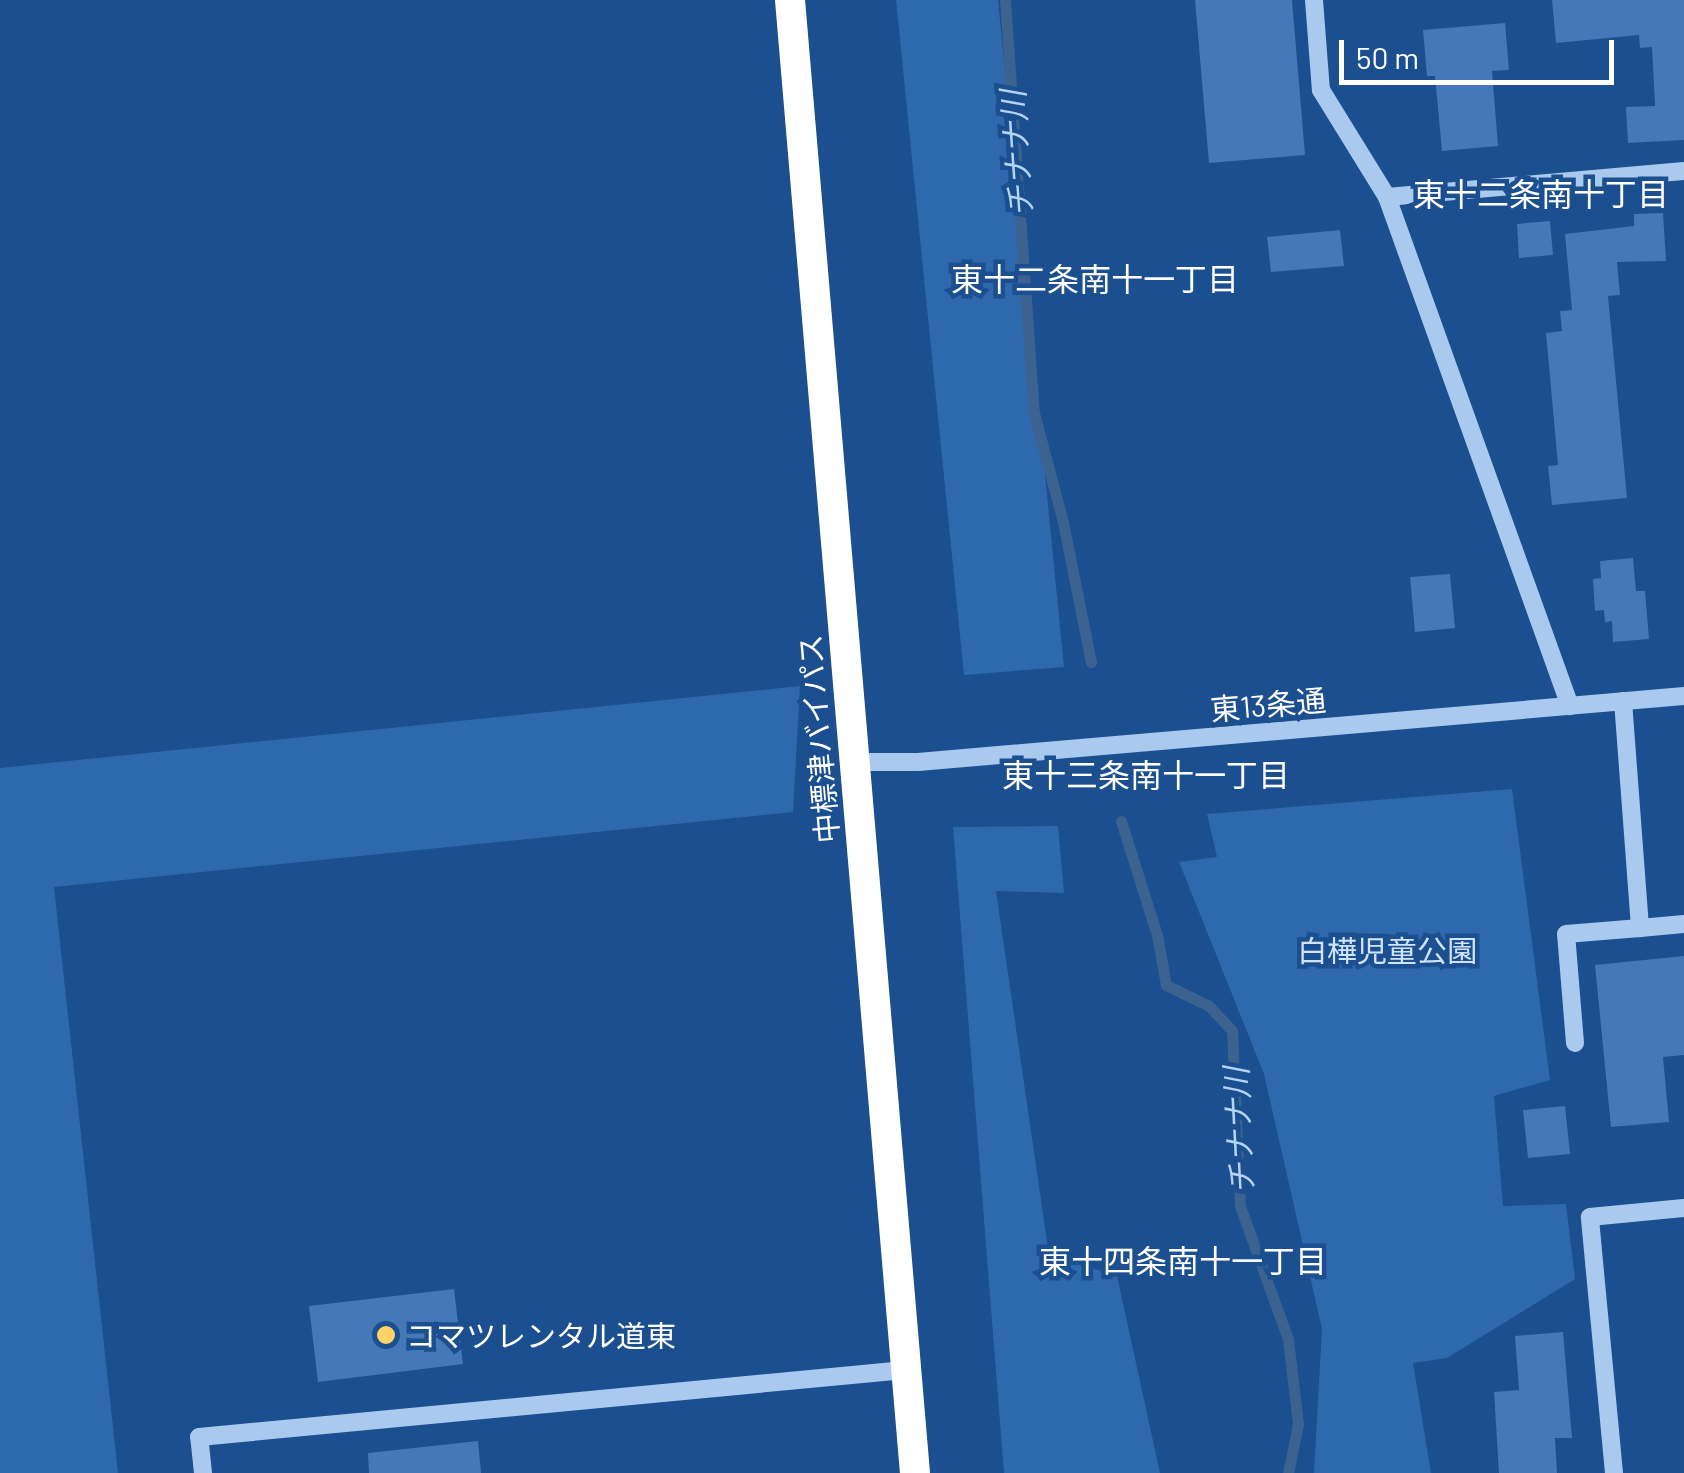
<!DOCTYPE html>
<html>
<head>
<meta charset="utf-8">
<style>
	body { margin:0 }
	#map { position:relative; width:1684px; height:1473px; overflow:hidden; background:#1b4f8f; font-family:Barlow,"Noto Sans JP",sans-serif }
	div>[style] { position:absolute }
	.green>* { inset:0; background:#2e69ad }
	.stream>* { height:11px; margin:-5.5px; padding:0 5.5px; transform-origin:5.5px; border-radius:5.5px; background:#3c6290 }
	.building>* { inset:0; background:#4478b7 }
	.minor>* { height:18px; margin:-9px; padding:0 9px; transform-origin:9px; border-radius:9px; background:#a9c9ee }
	.highway>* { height:30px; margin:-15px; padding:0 15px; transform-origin:15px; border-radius:15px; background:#fff }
	.dots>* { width:28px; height:28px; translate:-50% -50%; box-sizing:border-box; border:5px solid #1b4f8f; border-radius:50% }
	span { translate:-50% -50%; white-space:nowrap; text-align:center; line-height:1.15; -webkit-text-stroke:9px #1b4f8f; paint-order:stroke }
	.street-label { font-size:30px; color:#fff }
	.park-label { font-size:30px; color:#cfe3fa }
	.poi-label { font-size:30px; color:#fff }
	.left { translate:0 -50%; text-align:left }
	.water-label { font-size:32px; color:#b5d3f5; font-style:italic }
	.neighbourhood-label { font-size:32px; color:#fff }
	.scale { position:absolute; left:1339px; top:40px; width:275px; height:45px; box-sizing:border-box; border:5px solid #fff; border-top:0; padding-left:12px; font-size:30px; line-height:35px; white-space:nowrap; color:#fff; -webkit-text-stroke:8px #1b4f8f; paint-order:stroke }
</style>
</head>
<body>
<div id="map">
	<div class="green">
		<i style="clip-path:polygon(896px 0,998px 0,1064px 667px,964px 675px)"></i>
		<i style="clip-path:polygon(800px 686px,793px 812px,54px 887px,118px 1473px,0 1473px,0 768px)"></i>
		<i style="clip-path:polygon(1512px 789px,1550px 1080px,1494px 1096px,1503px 1206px,1566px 1204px,1575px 1279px,1447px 1358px,1413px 1363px,1431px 1473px,1314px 1473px,1322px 1329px,1264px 1074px,1179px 862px,1217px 857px,1207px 814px)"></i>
		<i style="clip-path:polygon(1058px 826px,1064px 893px,996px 891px,1049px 1255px,1117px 1276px,1160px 1473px,1004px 1473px,953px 827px)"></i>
	</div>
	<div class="stream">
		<i style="left:1005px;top:0;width:414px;rotate:86deg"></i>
		<i style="left:1034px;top:413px;width:113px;rotate:75.1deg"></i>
		<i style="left:1063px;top:522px;width:143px;rotate:78.7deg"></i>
		<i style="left:1121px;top:821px;width:120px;rotate:72.5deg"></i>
		<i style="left:1157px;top:935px;width:51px;rotate:79.8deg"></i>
		<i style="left:1166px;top:985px;width:48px;rotate:26deg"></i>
		<i style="left:1209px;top:1006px;width:34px;rotate:47deg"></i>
		<i style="left:1232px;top:1031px;width:175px;rotate:87.4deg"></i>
		<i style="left:1240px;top:1206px;width:141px;rotate:70.2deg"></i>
		<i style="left:1288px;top:1339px;width:86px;rotate:83.3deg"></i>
		<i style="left:1298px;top:1424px;width:50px;rotate:101.5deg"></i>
	</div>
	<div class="building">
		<i style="clip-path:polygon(1195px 0,1292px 0,1305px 155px,1209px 163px)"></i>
		<i style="clip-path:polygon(1552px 0,1684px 0,1684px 140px,1628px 143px,1626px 107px,1655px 106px,1652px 47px,1640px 48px,1639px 35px,1556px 43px)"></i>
		<i style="clip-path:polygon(1505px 23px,1509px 70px,1492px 71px,1498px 146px,1442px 151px,1435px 76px,1427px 76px,1423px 30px)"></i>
		<i style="clip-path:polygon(1663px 213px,1666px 261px,1617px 262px,1620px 295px,1608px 296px,1627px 498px,1552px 505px,1548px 466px,1558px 465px,1546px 333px,1562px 331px,1560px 311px,1572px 310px,1565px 234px,1634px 226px,1634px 214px)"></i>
		<i style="clip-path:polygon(1550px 221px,1553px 255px,1519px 258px,1517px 224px)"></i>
		<i style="clip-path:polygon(1340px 230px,1344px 266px,1271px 272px,1267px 237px)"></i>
		<i style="clip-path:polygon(1633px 558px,1636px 591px,1645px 591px,1649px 639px,1613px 642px,1612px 621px,1605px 622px,1604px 610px,1595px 611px,1593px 579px,1601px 578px,1600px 561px)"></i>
		<i style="clip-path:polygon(1450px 574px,1455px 628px,1415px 632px,1410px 577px)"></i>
		<i style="clip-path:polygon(1684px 956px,1684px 1055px,1663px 1057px,1669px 1122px,1611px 1127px,1595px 965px)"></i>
		<i style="clip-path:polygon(1565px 1106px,1570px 1154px,1528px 1158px,1523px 1110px)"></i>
		<i style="clip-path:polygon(454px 1289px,463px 1364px,318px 1382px,309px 1306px)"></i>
		<i style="clip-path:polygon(1563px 1332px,1572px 1438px,1555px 1438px,1557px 1473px,1499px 1473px,1494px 1392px,1519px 1390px,1515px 1336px)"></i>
		<i style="clip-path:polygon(478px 1441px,481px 1473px,369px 1473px,368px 1453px)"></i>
	</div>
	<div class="minor">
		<i style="left:1314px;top:0;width:90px;rotate:85.6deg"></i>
		<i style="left:1321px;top:90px;width:126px;rotate:58.3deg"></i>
		<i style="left:1387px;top:197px;width:541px;rotate:70.23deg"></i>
		<i style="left:1387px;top:197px;width:298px;rotate:-5deg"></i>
		<i style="left:1623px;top:701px;width:228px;rotate:85.7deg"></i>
		<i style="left:1640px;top:928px;width:44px;rotate:-5.2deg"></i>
		<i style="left:856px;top:762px;width:62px"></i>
		<i style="left:918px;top:762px;width:769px;rotate:-4.92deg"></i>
		<i style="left:1575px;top:1043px;width:109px;rotate:-94.7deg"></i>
		<i style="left:1566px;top:934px;width:74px;rotate:-4.6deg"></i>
		<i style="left:203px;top:1473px;width:36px;rotate:-96deg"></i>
		<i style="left:199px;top:1437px;width:709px;rotate:-5.42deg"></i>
		<i style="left:1614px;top:1473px;width:257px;rotate:-95.4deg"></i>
		<i style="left:1590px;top:1217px;width:94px;rotate:-5.5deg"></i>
	</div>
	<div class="highway">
		<i style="left:790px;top:0;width:1478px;rotate:85.15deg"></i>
	</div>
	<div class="dots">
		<i style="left:386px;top:1335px;background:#ffd166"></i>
	</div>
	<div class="street-label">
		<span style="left:1268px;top:704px;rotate:-5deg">東13条通</span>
		<span style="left:818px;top:739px;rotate:-95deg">中標津バイパス</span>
	</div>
	<div class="park-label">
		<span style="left:1387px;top:950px">白樺児童公園</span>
	</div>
	<div class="poi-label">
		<span class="left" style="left:406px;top:1335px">コマツレンタル道東</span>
	</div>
	<div class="water-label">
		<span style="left:1016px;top:154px;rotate:-94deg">チナナ川</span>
		<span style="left:1238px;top:1131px;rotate:-93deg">チナナ川</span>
	</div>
	<div class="neighbourhood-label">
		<span style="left:1541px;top:193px">東十二条南十丁目</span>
		<span style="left:1095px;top:278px">東十二条南十一丁目</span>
		<span style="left:1146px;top:774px">東十三条南十一丁目</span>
		<span style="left:1183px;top:1260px">東十四条南十一丁目</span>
	</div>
	<div class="scale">50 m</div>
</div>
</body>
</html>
